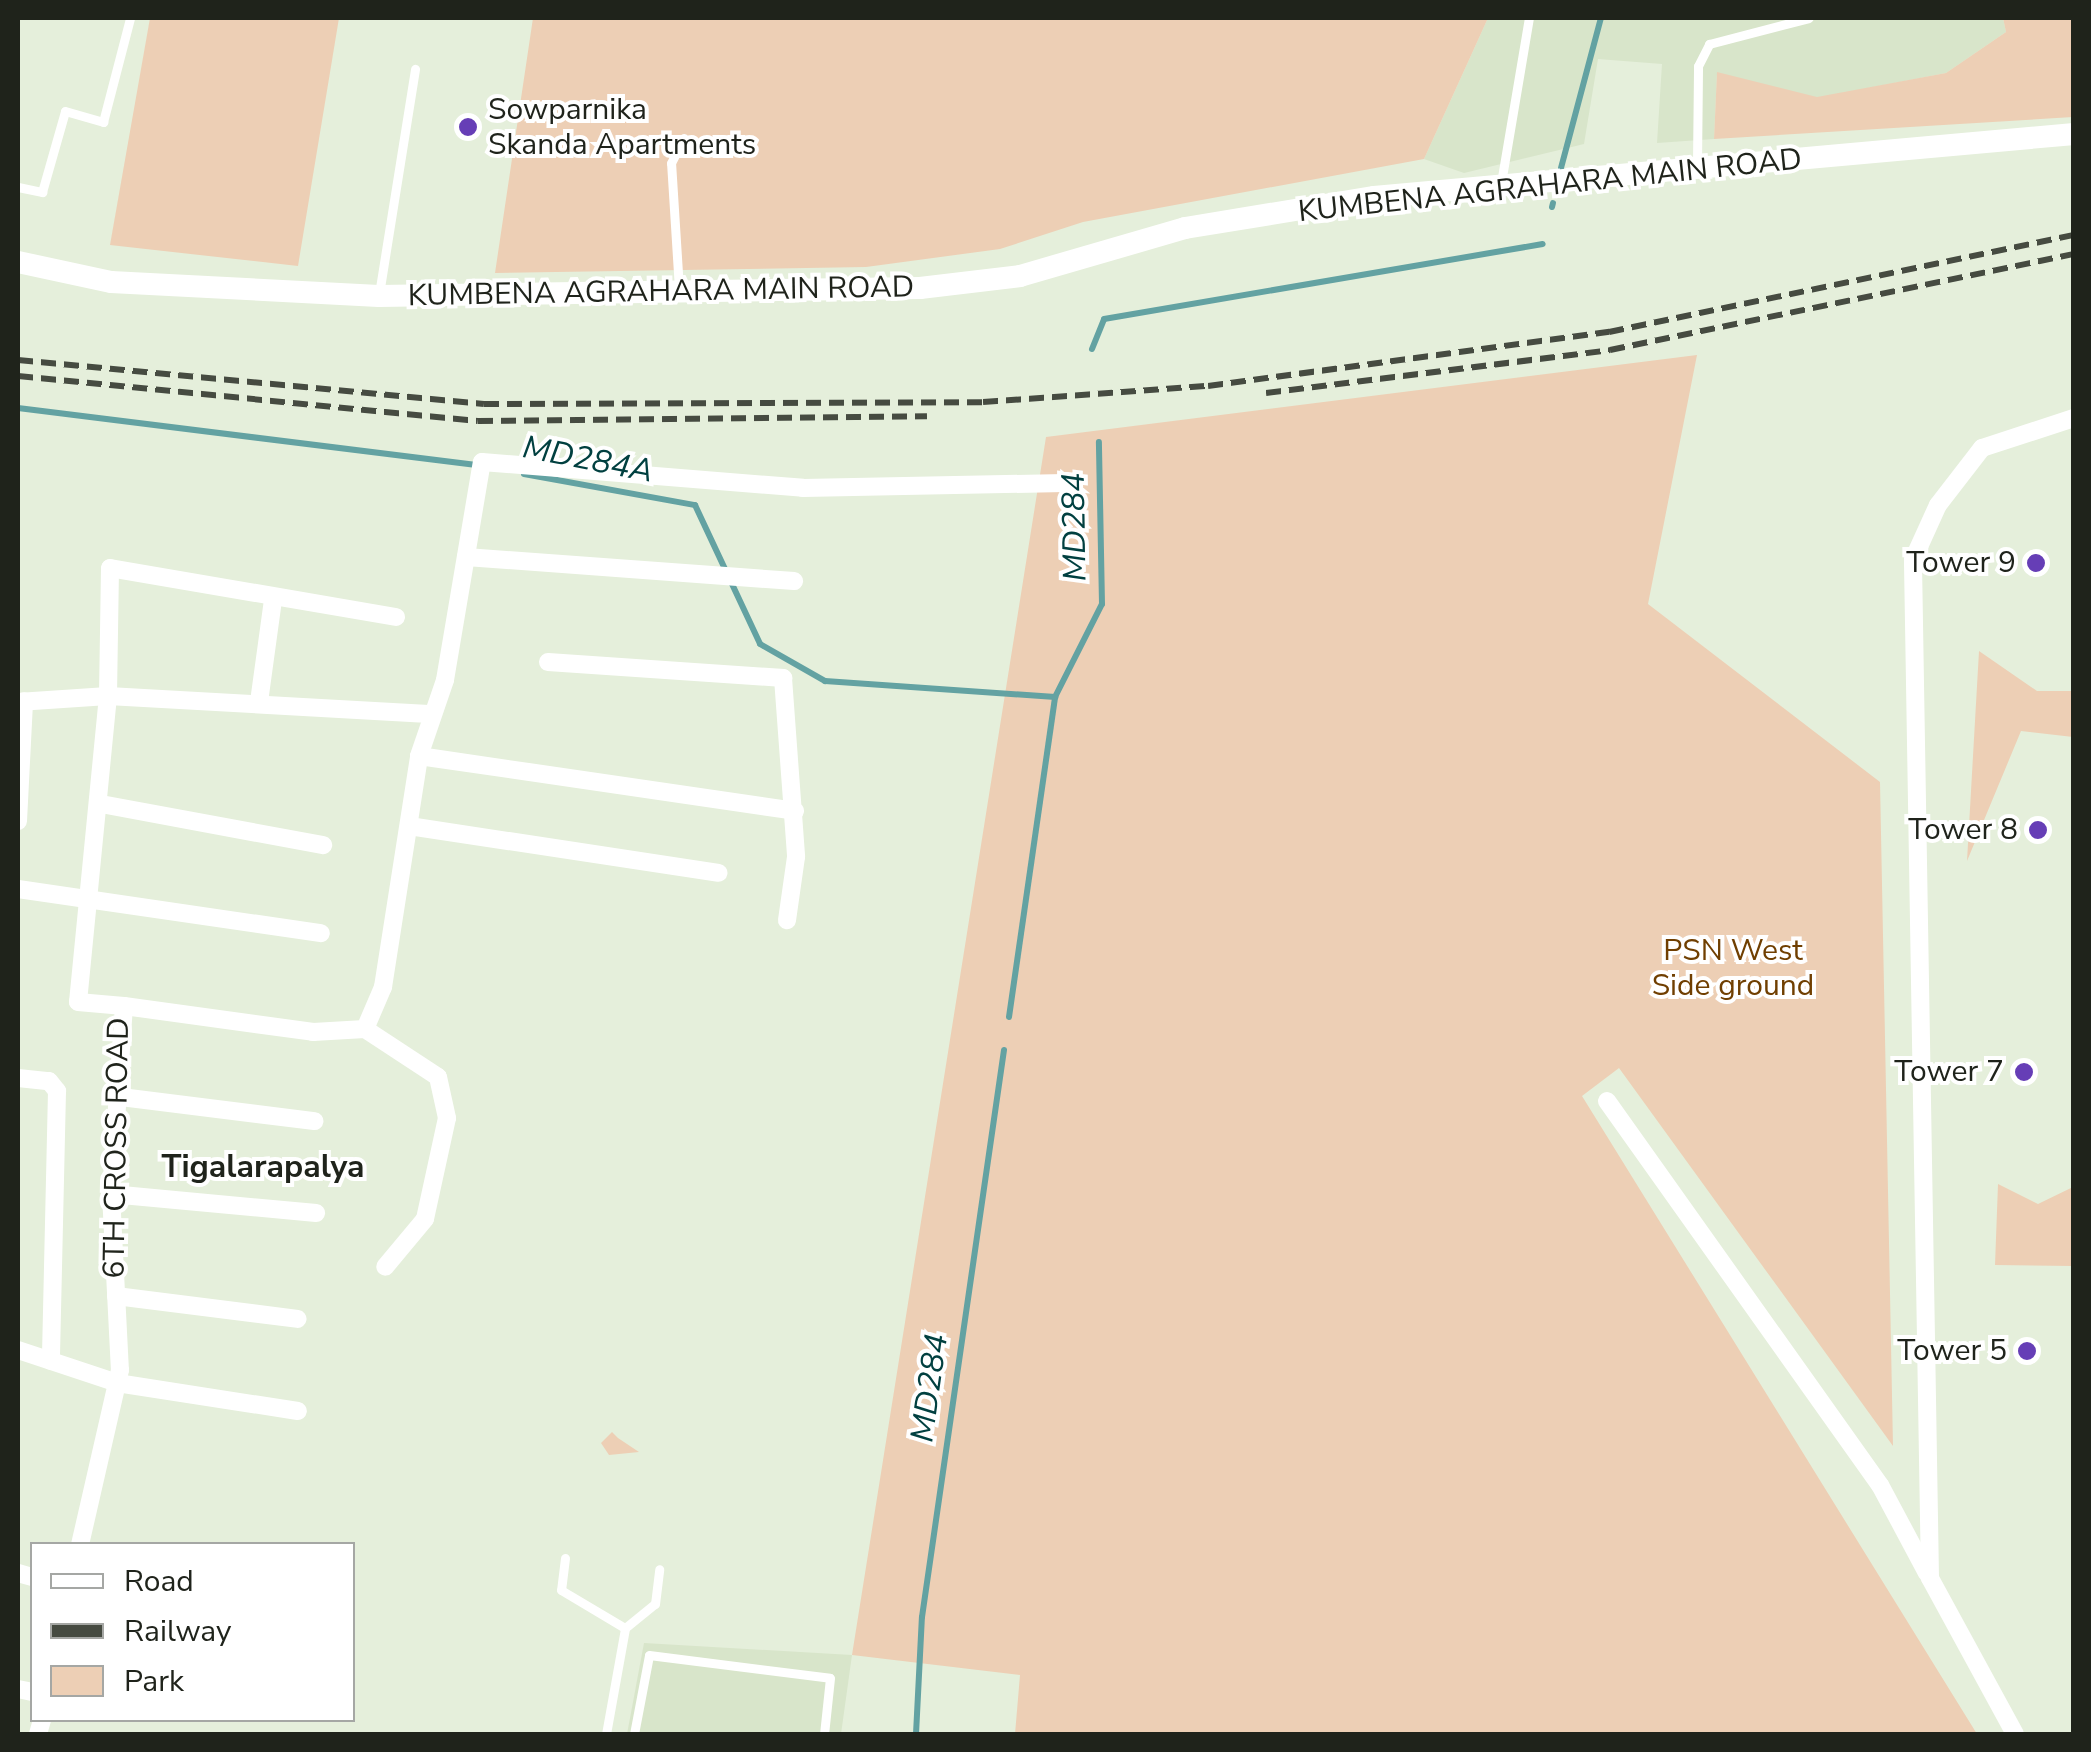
<!DOCTYPE html>
<html>
<head>
<meta charset="utf-8">
<style>
	body { margin:0 }
	#map { position:relative; width:2091px; height:1752px; overflow:hidden; background:#e5efdb; font-family:"Nunito Sans",sans-serif }
	div>[style] { position:absolute }
	.built>* { inset:0; background:#d8e5ca }
	.green>* { inset:0; background:#edcfb5 }
	.stream>* { height:6px; margin:-3px; padding:0 3px; transform-origin:3px; border-radius:3px; background:#63a2a2 }
	.service>* { height:9px; margin:-4.5px; padding:0 4.5px; transform-origin:4.5px; border-radius:4.5px; background:#fff }
	.minor>* { height:18px; margin:-9px; padding:0 9px; transform-origin:9px; border-radius:9px; background:#fff }
	.tertiary>* { height:22px; margin:-11px; padding:0 11px; transform-origin:11px; border-radius:11px; background:#fff }
	.rail>* { height:6px; margin-top:-3px; transform-origin:0; background:repeating-linear-gradient(90deg,#464b41 0 15px,transparent 0 23px) }
	.dots>* { width:28px; height:28px; translate:-50% -50%; box-sizing:border-box; border:5px solid #fff; border-radius:50% }
	span { translate:-50% -50%; white-space:nowrap; text-align:center; line-height:1.15; -webkit-text-stroke:8px #fff; paint-order:stroke }
	.poi-label { font-size:30px; color:#1f231b }
	.left { translate:0 -50%; text-align:left }
	.right { translate:-100% -50%; text-align:right }
	.street-label { font-size:30px; color:#1f231b }
	.park-label { font-size:30px; color:#703f01 }
	.water-label { font-size:32px; color:#014040; font-style:italic }
	.neighbourhood-label { font-size:32px; color:#1f231b; font-weight:700 }
	.frame { position:absolute; inset:0; border:20px solid #1f231b; pointer-events:none }
	.legend { position:absolute; left:30px; top:1542px; width:325px; height:180px; box-sizing:border-box; background:#fff; border:2px solid #a5a7a4; margin:0; padding:12px 18px; list-style:none; font-size:30px; color:#1f231b }
	.legend li { display:flex; align-items:center; gap:20px; height:50px }
	.legend b { width:50px; border:2px solid #a5a7a4 }
</style>
</head>
<body>
<div id="map">
	<div class="built">
		<i style="clip-path:polygon(1488px 18px,2003px 18px,2006px 32px,1946px 73px,1817px 98px,1717px 73px,1714px 139px,1657px 143px,1662px 64px,1598px 59px,1584px 144px,1464px 173px,1424px 159px)"></i>
		<i style="clip-path:polygon(644px 1643px,852px 1655px,841px 1734px,627px 1734px)"></i>
	</div>
	<div class="green">
		<i style="clip-path:polygon(150px 18px,339px 18px,298px 266px,110px 245px)"></i>
		<i style="clip-path:polygon(533px 18px,1488px 18px,1424px 159px,1083px 222px,1000px 249px,866px 267px,495px 273px)"></i>
		<i style="clip-path:polygon(2003px 18px,2073px 18px,2073px 117px,1714px 139px,1717px 72px,1817px 97px,1946px 73px,2006px 32px)"></i>
		<i style="clip-path:polygon(1697px 355px,1648px 604px,1880px 782px,1893px 1446px,1619px 1068px,1582px 1096px,1977px 1734px,1015px 1734px,1020px 1675px,852px 1655px,1046px 437px)"></i>
		<i style="clip-path:polygon(1979px 651px,2037px 691px,2073px 691px,2073px 737px,2021px 731px,1967px 861px)"></i>
		<i style="clip-path:polygon(1998px 1184px,2038px 1204px,2073px 1187px,2073px 1266px,1995px 1265px)"></i>
		<i style="clip-path:polygon(612px 1432px,618px 1438px,639px 1452px,609px 1455px,601px 1443px)"></i>
	</div>
	<div class="stream">
		<i style="left:1561px;top:168px;width:155px;rotate:-75.1deg"></i>
		<i style="left:1552px;top:207px;width:4px;rotate:-76deg"></i>
		<i style="left:1092px;top:349px;width:32px;rotate:-68deg"></i>
		<i style="left:1104px;top:319px;width:445px;rotate:-9.7deg"></i>
		<i style="left:18px;top:408px;width:464px;rotate:7.1deg"></i>
		<i style="left:524px;top:474px;width:174px;rotate:10.3deg"></i>
		<i style="left:695px;top:505px;width:153px;rotate:64.9deg"></i>
		<i style="left:760px;top:644px;width:75px;rotate:29.6deg"></i>
		<i style="left:825px;top:681px;width:231px;rotate:4deg"></i>
		<i style="left:1009px;top:1017px;width:323px;rotate:-81.8deg"></i>
		<i style="left:1055px;top:697px;width:104px;rotate:-63.2deg"></i>
		<i style="left:1102px;top:604px;width:162px;rotate:-91.1deg"></i>
		<i style="left:916px;top:1734px;width:117px;rotate:-87.1deg"></i>
		<i style="left:922px;top:1617px;width:573px;rotate:-81.77deg"></i>
	</div>
	<div class="service">
		<i style="left:1697px;top:165px;width:99px;rotate:-89.4deg"></i>
		<i style="left:1698px;top:66px;width:25px;rotate:-63deg"></i>
		<i style="left:1709px;top:44px;width:103px;rotate:-14.6deg"></i>
		<i style="left:1501px;top:183px;width:167px;rotate:-80.4deg"></i>
		<i style="left:18px;top:187px;width:25px;rotate:12deg"></i>
		<i style="left:42px;top:192px;width:84px;rotate:-74.1deg"></i>
		<i style="left:65px;top:111px;width:40px;rotate:16deg"></i>
		<i style="left:103px;top:122px;width:107px;rotate:-75.4deg"></i>
		<i style="left:679px;top:289px;width:126px;rotate:-93.6deg"></i>
		<i style="left:671px;top:163px;width:28px;rotate:-63deg"></i>
		<i style="left:379px;top:294px;width:228px;rotate:-80.9deg"></i>
		<i style="left:565px;top:1558px;width:32px;rotate:97deg"></i>
		<i style="left:561px;top:1590px;width:74px;rotate:30.7deg"></i>
		<i style="left:625px;top:1628px;width:38px;rotate:-39deg"></i>
		<i style="left:655px;top:1604px;width:35px;rotate:-83deg"></i>
		<i style="left:606px;top:1734px;width:108px;rotate:-79.8deg"></i>
		<i style="left:634px;top:1734px;width:80px;rotate:-79.2deg"></i>
		<i style="left:649px;top:1655px;width:182px;rotate:7.2deg"></i>
		<i style="left:830px;top:1678px;width:56px;rotate:96.1deg"></i>
	</div>
	<div class="minor">
		<i style="left:466px;top:557px;width:329px;rotate:4.2deg"></i>
		<i style="left:396px;top:617px;width:290px;rotate:-170.3deg"></i>
		<i style="left:110px;top:568px;width:128px;rotate:90.9deg"></i>
		<i style="left:108px;top:696px;width:321px;rotate:3.2deg"></i>
		<i style="left:548px;top:662px;width:236px;rotate:3.9deg"></i>
		<i style="left:783px;top:678px;width:179px;rotate:85.8deg"></i>
		<i style="left:796px;top:857px;width:64px;rotate:98.1deg"></i>
		<i style="left:18px;top:702px;width:90px;rotate:-3.8deg"></i>
		<i style="left:108px;top:696px;width:307px;rotate:95.6deg"></i>
		<i style="left:78px;top:1002px;width:46px;rotate:5deg"></i>
		<i style="left:124px;top:1006px;width:188px;rotate:94deg"></i>
		<i style="left:111px;top:1194px;width:176px;rotate:87.1deg"></i>
		<i style="left:120px;top:1370px;width:179px;rotate:102.9deg"></i>
		<i style="left:259px;top:702px;width:103px;rotate:-82.2deg"></i>
		<i style="left:419px;top:756px;width:380px;rotate:8.3deg"></i>
		<i style="left:101px;top:804px;width:226px;rotate:10.5deg"></i>
		<i style="left:18px;top:821px;width:120px;rotate:-87.1deg"></i>
		<i style="left:409px;top:826px;width:313px;rotate:8.6deg"></i>
		<i style="left:18px;top:889px;width:306px;rotate:8.3deg"></i>
		<i style="left:124px;top:1006px;width:191px;rotate:7.8deg"></i>
		<i style="left:313px;top:1032px;width:52px;rotate:-3.3deg"></i>
		<i style="left:365px;top:1029px;width:87px;rotate:33.3deg"></i>
		<i style="left:438px;top:1077px;width:42px;rotate:77.6deg"></i>
		<i style="left:447px;top:1118px;width:103px;rotate:102.3deg"></i>
		<i style="left:425px;top:1219px;width:62px;rotate:129.8deg"></i>
		<i style="left:365px;top:1029px;width:46px;rotate:-66.8deg"></i>
		<i style="left:383px;top:987px;width:234px;rotate:-81.1deg"></i>
		<i style="left:419px;top:756px;width:80px;rotate:-71.1deg"></i>
		<i style="left:445px;top:680px;width:221px;rotate:-80.4deg"></i>
		<i style="left:482px;top:462px;width:322px;rotate:4.6deg"></i>
		<i style="left:803px;top:488px;width:262px;rotate:-1.1deg"></i>
		<i style="left:18px;top:1078px;width:31px;rotate:6deg"></i>
		<i style="left:49px;top:1081px;width:13px;rotate:51deg"></i>
		<i style="left:57px;top:1091px;width:270px;rotate:91.3deg"></i>
		<i style="left:113px;top:1096px;width:203px;rotate:7.1deg"></i>
		<i style="left:1607px;top:1101px;width:471px;rotate:54.6deg"></i>
		<i style="left:1880px;top:1485px;width:100px;rotate:61.9deg"></i>
		<i style="left:111px;top:1194px;width:206px;rotate:5.3deg"></i>
		<i style="left:116px;top:1296px;width:183px;rotate:7.2deg"></i>
		<i style="left:18px;top:1350px;width:104px;rotate:18.4deg"></i>
		<i style="left:117px;top:1383px;width:183px;rotate:8.8deg"></i>
		<i style="left:18px;top:1573px;width:15px;rotate:16deg"></i>
		<i style="left:18px;top:1689px;width:14px;rotate:12deg"></i>
		<i style="left:38px;top:1734px;width:15px;rotate:-74deg"></i>
		<i style="left:2015px;top:1734px;width:178px;rotate:-118.6deg"></i>
		<i style="left:1930px;top:1578px;width:1018px;rotate:-90.96deg"></i>
		<i style="left:1913px;top:560px;width:60px;rotate:-65.6deg"></i>
		<i style="left:1938px;top:505px;width:72px;rotate:-52.3deg"></i>
		<i style="left:1982px;top:448px;width:97px;rotate:-18.1deg"></i>
	</div>
	<div class="tertiary">
		<i style="left:18px;top:262px;width:95px;rotate:12.1deg"></i>
		<i style="left:111px;top:282px;width:268px;rotate:3deg"></i>
		<i style="left:379px;top:296px;width:541px;rotate:-0.85deg"></i>
		<i style="left:920px;top:288px;width:101px;rotate:-6.8deg"></i>
		<i style="left:1020px;top:276px;width:172px;rotate:-16.2deg"></i>
		<i style="left:1185px;top:228px;width:192px;rotate:-9.3deg"></i>
		<i style="left:1374px;top:197px;width:703px;rotate:-5.14deg"></i>
	</div>
	<div class="rail">
		<i style="left:18px;top:360px;width:468px;rotate:5.4deg"></i>
		<i style="left:484px;top:404px;width:499px;rotate:-0.2deg"></i>
		<i style="left:983px;top:402px;width:226px;rotate:-4.1deg"></i>
		<i style="left:1208px;top:386px;width:405px;rotate:-7.7deg"></i>
		<i style="left:1609px;top:332px;width:475px;rotate:-11.8deg"></i>
		<i style="left:18px;top:376px;width:462px;rotate:5.6deg"></i>
		<i style="left:478px;top:421px;width:449px;rotate:-0.6deg"></i>
		<i style="left:1266px;top:393px;width:347px;rotate:-7.1deg"></i>
		<i style="left:1610px;top:350px;width:474px;rotate:-11.7deg"></i>
	</div>
	<div class="dots">
		<i style="left:468px;top:127px;background:#663eb6"></i>
		<i style="left:2036px;top:563px;background:#663eb6"></i>
		<i style="left:2038px;top:830px;background:#663eb6"></i>
		<i style="left:2024px;top:1072px;background:#663eb6"></i>
		<i style="left:2027px;top:1351px;background:#663eb6"></i>
	</div>
	<div class="poi-label">
		<span class="left" style="left:488px;top:127px">Sowparnika<br>Skanda Apartments</span>
		<span class="right" style="left:2016px;top:563px">Tower 9</span>
		<span class="right" style="left:2018px;top:830px">Tower 8</span>
		<span class="right" style="left:2004px;top:1072px">Tower 7</span>
		<span class="right" style="left:2007px;top:1351px">Tower 5</span>
	</div>
	<div class="street-label">
		<span style="left:1550px;top:186px;rotate:-6deg">KUMBENA AGRAHARA MAIN ROAD</span>
		<span style="left:661px;top:292px;rotate:-1deg">KUMBENA AGRAHARA MAIN ROAD</span>
		<span style="left:117px;top:1148px;rotate:-89deg">6TH CROSS ROAD</span>
	</div>
	<div class="park-label">
		<span style="left:1733px;top:968px">PSN West<br>Side ground</span>
	</div>
	<div class="water-label">
		<span style="left:588px;top:460px;rotate:11deg">MD284A</span>
		<span style="left:1075px;top:527px;rotate:-91deg">MD284</span>
		<span style="left:930px;top:1388px;rotate:-82deg">MD284</span>
	</div>
	<div class="neighbourhood-label">
		<span style="left:263px;top:1167px">Tigalarapalya</span>
	</div>
	<div class="frame"></div>
	<ul class="legend">
	<li><b style="height:12px;background:#fff"></b>Road</li>
	<li><b style="height:12px;background:#464b41"></b>Railway</li>
	<li><b style="height:28px;background:#edcfb5"></b>Park</li>
	</ul>
</div>
</body>
</html>
